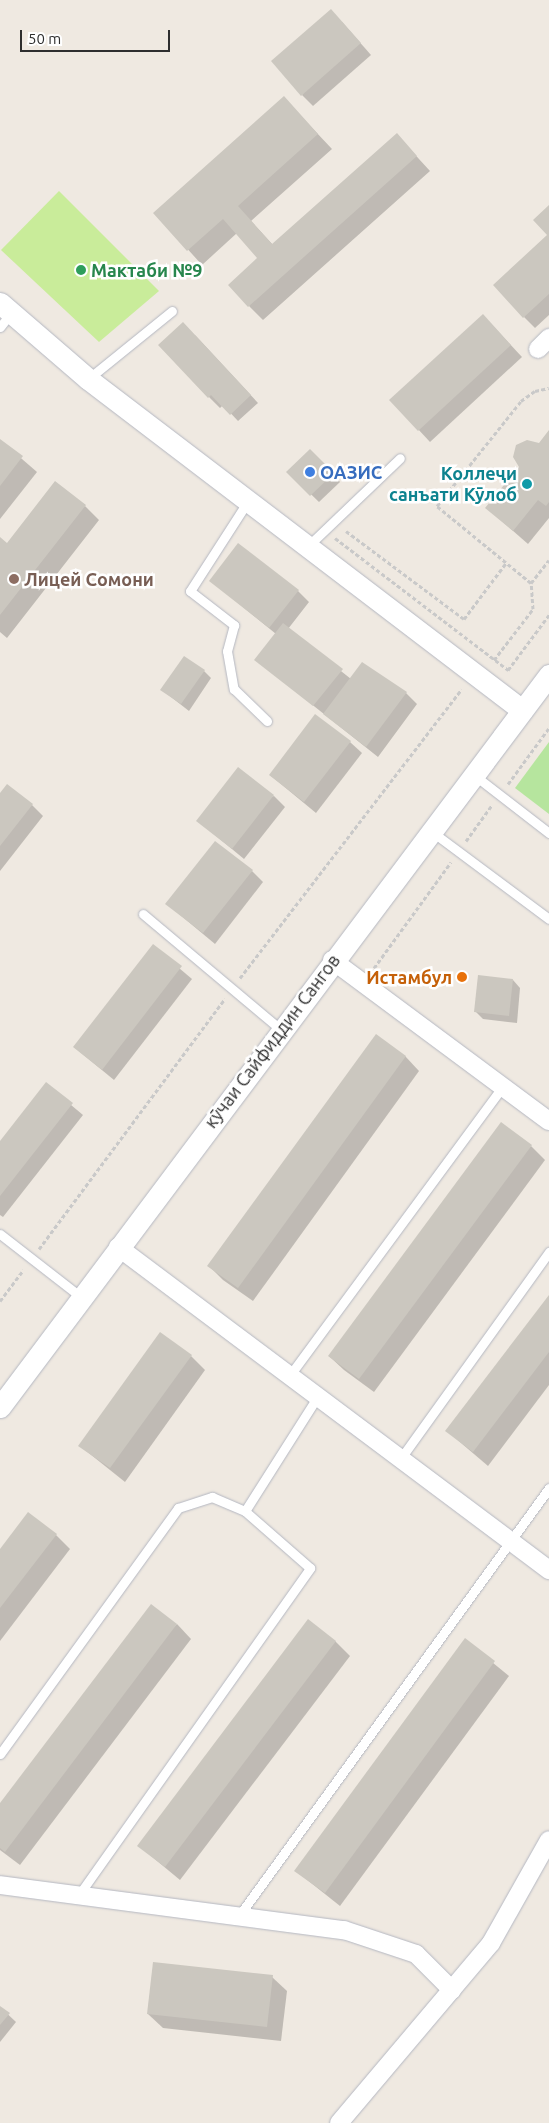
<!DOCTYPE html>
<html>
<head>
<meta charset="utf-8">
<style>
	body { margin:0 }
	#map { position:relative; width:549px; height:2123px; overflow:hidden; background:#efe9e1; font-family:Ubuntu,sans-serif }
	div>[style] { position:absolute }
	.green>* { inset:0; background:#b6e59e }
	.pitch>* { inset:0; background:#c9ec9a }
	.shadow>* { inset:0; background:#0003 }
	.building>* { inset:0; background:#cbc7bf }
	.path>* { height:3px; margin-top:-1.5px; transform-origin:0; background:repeating-linear-gradient(90deg,#c9c9c9 0 4px,transparent 0 6.5px) }
	.roads { filter:drop-shadow(0 0 1px #b4b7c1) drop-shadow(0 0 1px #b4b7c1) }
	.service>* { height:9px; margin:-4.5px; padding:0 4.5px; transform-origin:4.5px; border-radius:4.5px; background:#fff }
	.minor>* { height:18px; margin:-9px; padding:0 9px; transform-origin:9px; border-radius:9px; background:#fff }
	.tertiary>* { height:21px; margin:-10.5px; padding:0 10.5px; transform-origin:10.5px; border-radius:10.5px; background:#fff }
	.dots>* { width:14px; height:14px; translate:-50% -50%; box-sizing:border-box; border:2px solid #fff; border-radius:50% }
	span { translate:-50% -50%; white-space:nowrap; text-align:center; line-height:1.15; -webkit-text-stroke:5px #fff; paint-order:stroke }
	.leisure-label { font-size:18px; color:#27864d; font-weight:700 }
	.left { translate:0 -50%; text-align:left }
	.shop-label { font-size:18px; color:#366cbe; font-weight:700 }
	.culture-label { font-size:18px; color:#0d838f; font-weight:700 }
	.right { translate:-100% -50%; text-align:right }
	.education-label { font-size:18px; color:#785e54; font-weight:700 }
	.food-label { font-size:18px; color:#c56008; font-weight:700 }
	.street-label { font-size:18px; color:#2e2e2e }
	.scale { position:absolute; left:20px; top:30px; width:150px; height:22px; box-sizing:border-box; border:2px solid #2e2e2e; border-top:0; padding-left:6px; font-size:15px; line-height:18px; white-space:nowrap; color:#2e2e2e; -webkit-text-stroke:4px #fff; paint-order:stroke }
</style>
</head>
<body>
<div id="map">
	<div class="green">
		<i style="clip-path:polygon(549px 742px,549px 814px,515px 788px)"></i>
	</div>
	<div class="pitch">
		<i style="clip-path:polygon(59px 191px,159px 291px,99px 342px,1px 250px)"></i>
	</div>
	<div class="shadow">
		<i style="clip-path:polygon(342px 22px,371px 55px,313px 106px,302px 95px)"></i>
		<i style="clip-path:polygon(284px 98px,332px 149px,251px 221px,273px 245px,397px 135px,430px 171px,263px 320px,249px 306px,259px 258px,237px 233px,202px 265px,155px 213px)"></i>
		<i style="clip-path:polygon(549px 235px,549px 315px,535px 328px,524px 317px)"></i>
		<i style="clip-path:polygon(494px 327px,522px 357px,430px 442px,391px 400px)"></i>
		<i style="clip-path:polygon(195px 335px,258px 403px,238px 421px,223px 405px,220px 408px,209px 397px)"></i>
		<i style="clip-path:polygon(549px 432px,549px 518px,528px 544px,487px 508px)"></i>
		<i style="clip-path:polygon(0 440px,37px 472px,0 519px)"></i>
		<i style="clip-path:polygon(310px 451px,340px 482px,319px 502px,288px 472px)"></i>
		<i style="clip-path:polygon(85px 506px,99px 520px,7px 638px,0 632px,0 539px,7px 545px)"></i>
		<i style="clip-path:polygon(210px 580px,298px 591px,309px 602px,288px 629px,351px 679px,406px 693px,417px 704px,378px 757px,256px 660px,276px 634px)"></i>
		<i style="clip-path:polygon(204px 671px,211px 678px,189px 711px,162px 690px)"></i>
		<i style="clip-path:polygon(350px 742px,362px 753px,316px 813px,270px 775px)"></i>
		<i style="clip-path:polygon(0 795px,32px 805px,43px 816px,0 871px)"></i>
		<i style="clip-path:polygon(274px 796px,285px 807px,244px 859px,198px 821px)"></i>
		<i style="clip-path:polygon(252px 871px,263px 882px,215px 944px,167px 904px)"></i>
		<i style="clip-path:polygon(153px 946px,192px 979px,114px 1080px,74px 1047px)"></i>
		<i style="clip-path:polygon(513px 980px,520px 988px,517px 1023px,483px 1019px,475px 1011px)"></i>
		<i style="clip-path:polygon(405px 1056px,419px 1071px,253px 1301px,223px 1280px,209px 1266px)"></i>
		<i style="clip-path:polygon(46px 1084px,83px 1115px,3px 1217px,0 1215px,0 1143px)"></i>
		<i style="clip-path:polygon(531px 1146px,545px 1160px,374px 1392px,344px 1370px,329px 1356px)"></i>
		<i style="clip-path:polygon(549px 1297px,549px 1385px,488px 1466px,447px 1431px)"></i>
		<i style="clip-path:polygon(191px 1356px,205px 1370px,125px 1482px,80px 1446px)"></i>
		<i style="clip-path:polygon(56px 1535px,70px 1549px,0 1641px,0 1551px)"></i>
		<i style="clip-path:polygon(177px 1624px,191px 1639px,20px 1865px,0 1850px,0 1805px)"></i>
		<i style="clip-path:polygon(465px 1640px,509px 1676px,340px 1906px,296px 1871px)"></i>
		<i style="clip-path:polygon(335px 1641px,350px 1656px,180px 1880px,139px 1846px)"></i>
		<i style="clip-path:polygon(272px 1977px,287px 1991px,281px 2041px,163px 2028px,148px 2014px)"></i>
		<i style="clip-path:polygon(0 2007px,16px 2022px,0 2042px)"></i>
	</div>
	<div class="building">
		<i style="clip-path:polygon(331px 9px,361px 43px,301px 96px,271px 61px)"></i>
		<i style="clip-path:polygon(284px 96px,318px 134px,238px 206px,272px 244px,397px 133px,417px 156px,248px 307px,228px 285px,257px 258px,223px 219px,187px 251px,153px 213px)"></i>
		<i style="clip-path:polygon(549px 205px,549px 294px,523px 318px,493px 285px,547px 235px,533px 220px)"></i>
		<i style="clip-path:polygon(483px 314px,511px 345px,418px 431px,389px 400px)"></i>
		<i style="clip-path:polygon(183px 322px,251px 395px,230px 415px,211px 395px,208px 398px,158px 345px)"></i>
		<i style="clip-path:polygon(549px 430px,549px 502px,546px 506px,538px 500px,513px 531px,485px 508px,519px 467px,513px 457px,516px 445px,527px 440px,539px 443px)"></i>
		<i style="clip-path:polygon(0 439px,23px 456px,0 486px)"></i>
		<i style="clip-path:polygon(310px 449px,334px 473px,310px 496px,286px 472px)"></i>
		<i style="clip-path:polygon(55px 481px,86px 505px,0 615px,0 537px,7px 543px)"></i>
		<i style="clip-path:polygon(238px 543px,299px 590px,269px 628px,209px 581px)"></i>
		<i style="clip-path:polygon(283px 623px,343px 669px,313px 706px,254px 660px)"></i>
		<i style="clip-path:polygon(184px 656px,205px 670px,181px 704px,160px 690px)"></i>
		<i style="clip-path:polygon(362px 662px,407px 692px,366px 747px,323px 714px)"></i>
		<i style="clip-path:polygon(315px 714px,351px 741px,304px 802px,269px 775px)"></i>
		<i style="clip-path:polygon(238px 767px,274px 795px,232px 849px,196px 821px)"></i>
		<i style="clip-path:polygon(7px 784px,33px 804px,0 846px,0 793px)"></i>
		<i style="clip-path:polygon(215px 841px,253px 870px,203px 933px,165px 904px)"></i>
		<i style="clip-path:polygon(153px 944px,182px 966px,102px 1070px,73px 1047px)"></i>
		<i style="clip-path:polygon(478px 975px,513px 979px,509px 1016px,474px 1012px)"></i>
		<i style="clip-path:polygon(376px 1034px,406px 1056px,238px 1288px,207px 1266px)"></i>
		<i style="clip-path:polygon(46px 1082px,73px 1103px,0 1196px,0 1141px)"></i>
		<i style="clip-path:polygon(501px 1122px,532px 1145px,359px 1379px,328px 1356px)"></i>
		<i style="clip-path:polygon(549px 1295px,549px 1352px,473px 1452px,445px 1431px)"></i>
		<i style="clip-path:polygon(160px 1332px,192px 1355px,110px 1468px,78px 1446px)"></i>
		<i style="clip-path:polygon(28px 1512px,57px 1534px,0 1608px,0 1549px)"></i>
		<i style="clip-path:polygon(151px 1604px,177px 1624px,5px 1852px,0 1848px,0 1803px)"></i>
		<i style="clip-path:polygon(308px 1619px,336px 1641px,165px 1867px,137px 1846px)"></i>
		<i style="clip-path:polygon(465px 1638px,495px 1661px,325px 1893px,294px 1871px)"></i>
		<i style="clip-path:polygon(153px 1962px,273px 1975px,267px 2027px,147px 2014px)"></i>
		<i style="clip-path:polygon(0 2006px,10px 2013px,0 2025px)"></i>
	</div>
	<div class="path">
		<i style="left:346px;top:531px;width:147px;rotate:36.7deg"></i>
		<i style="left:464px;top:619px;width:70px;rotate:-53.1deg"></i>
		<i style="left:335px;top:538px;width:218px;rotate:37.3deg"></i>
		<i style="left:531px;top:583px;width:122px;rotate:-140.7deg"></i>
		<i style="left:437px;top:506px;width:134px;rotate:-51.3deg"></i>
		<i style="left:521px;top:401px;width:17px;rotate:-36deg"></i>
		<i style="left:535px;top:391px;width:14px;rotate:-12deg"></i>
		<i style="left:494px;top:660px;width:64px;rotate:-52.6deg"></i>
		<i style="left:533px;top:609px;width:26px;rotate:-94deg"></i>
		<i style="left:531px;top:583px;width:29px;rotate:-52deg"></i>
		<i style="left:508px;top:670px;width:69px;rotate:-53.3deg"></i>
		<i style="left:508px;top:784px;width:69px;rotate:-53.8deg"></i>
		<i style="left:466px;top:841px;width:44px;rotate:-54.2deg"></i>
		<i style="left:374px;top:968px;width:131px;rotate:-54deg"></i>
		<i style="left:240px;top:978px;width:364px;rotate:-52.5deg"></i>
		<i style="left:39px;top:1249px;width:312px;rotate:-53.4deg"></i>
		<i style="left:0;top:1301px;width:39px;rotate:-53deg"></i>
	</div>
	<div class="roads">
		<div class="service">
			<i style="left:0;top:327px;width:18px;rotate:-52deg"></i>
			<i style="left:88px;top:379px;width:108px;rotate:-39deg"></i>
			<i style="left:248px;top:501px;width:107px;rotate:122.8deg"></i>
			<i style="left:190px;top:591px;width:56px;rotate:37.7deg"></i>
			<i style="left:234px;top:625px;width:27px;rotate:105deg"></i>
			<i style="left:227px;top:651px;width:39px;rotate:80deg"></i>
			<i style="left:234px;top:689px;width:46px;rotate:44.1deg"></i>
			<i style="left:308px;top:546px;width:127px;rotate:-43.7deg"></i>
			<i style="left:474px;top:775px;width:95px;rotate:37.7deg"></i>
			<i style="left:431px;top:831px;width:147px;rotate:36.7deg"></i>
			<i style="left:143px;top:914px;width:180px;rotate:40deg"></i>
			<i style="left:0;top:1234px;width:103px;rotate:37.9deg"></i>
			<i style="left:290px;top:1375px;width:359px;rotate:-53.6deg"></i>
			<i style="left:401px;top:1458px;width:254px;rotate:-54.3deg"></i>
			<i style="left:0;top:1754px;width:304px;rotate:-54.1deg"></i>
			<i style="left:178px;top:1508px;width:36px;rotate:-18deg"></i>
			<i style="left:212px;top:1497px;width:36px;rotate:23deg"></i>
			<i style="left:245px;top:1511px;width:136px;rotate:-57.6deg"></i>
			<i style="left:78px;top:1896px;width:402px;rotate:-54.7deg"></i>
			<i style="left:310px;top:1568px;width:86px;rotate:-138.8deg"></i>
			<i style="left:238px;top:1917px;width:530px;rotate:-54.06deg"></i>
		</div>
		<div class="minor">
			<i style="left:538px;top:349px;width:16px;rotate:-45deg"></i>
			<i style="left:332px;top:960px;width:270px;rotate:36.6deg"></i>
			<i style="left:118px;top:1247px;width:539px;rotate:36.85deg"></i>
			<i style="left:0;top:1885px;width:347px;rotate:7.5deg"></i>
			<i style="left:344px;top:1930px;width:76px;rotate:18.4deg"></i>
			<i style="left:416px;top:1954px;width:51px;rotate:45deg"></i>
			<i style="left:339px;top:2123px;width:236px;rotate:-49.8deg"></i>
			<i style="left:491px;top:1943px;width:118px;rotate:-60.6deg"></i>
		</div>
		<div class="tertiary">
			<i style="left:0;top:303px;width:116px;rotate:40.8deg"></i>
			<i style="left:88px;top:379px;width:546px;rotate:37.33deg"></i>
			<i style="left:0;top:1407px;width:915px;rotate:-53.13deg"></i>
		</div>
	</div>
	<div class="dots">
		<i style="left:81px;top:270px;background:#2e9e5b"></i>
		<i style="left:310px;top:472px;background:#3f7fe0"></i>
		<i style="left:527px;top:484px;background:#0f9aa8"></i>
		<i style="left:14px;top:579px;background:#8d6e63"></i>
		<i style="left:462px;top:977px;background:#e8710a"></i>
	</div>
	<div class="leisure-label">
		<span class="left" style="left:91px;top:270px">Мактаби №9</span>
	</div>
	<div class="shop-label">
		<span class="left" style="left:320px;top:472px">ОАЗИС</span>
	</div>
	<div class="culture-label">
		<span class="right" style="left:517px;top:484px">Коллеҷи<br>санъати Кӯлоб</span>
	</div>
	<div class="education-label">
		<span class="left" style="left:24px;top:579px">Лицей Сомони</span>
	</div>
	<div class="food-label">
		<span class="right" style="left:452px;top:977px">Истамбул</span>
	</div>
	<div class="street-label">
		<span style="left:272px;top:1041px;rotate:-53deg">кӯчаи Сайфиддин Сангов</span>
	</div>
	<div class="scale">50 m</div>
</div>
</body>
</html>
